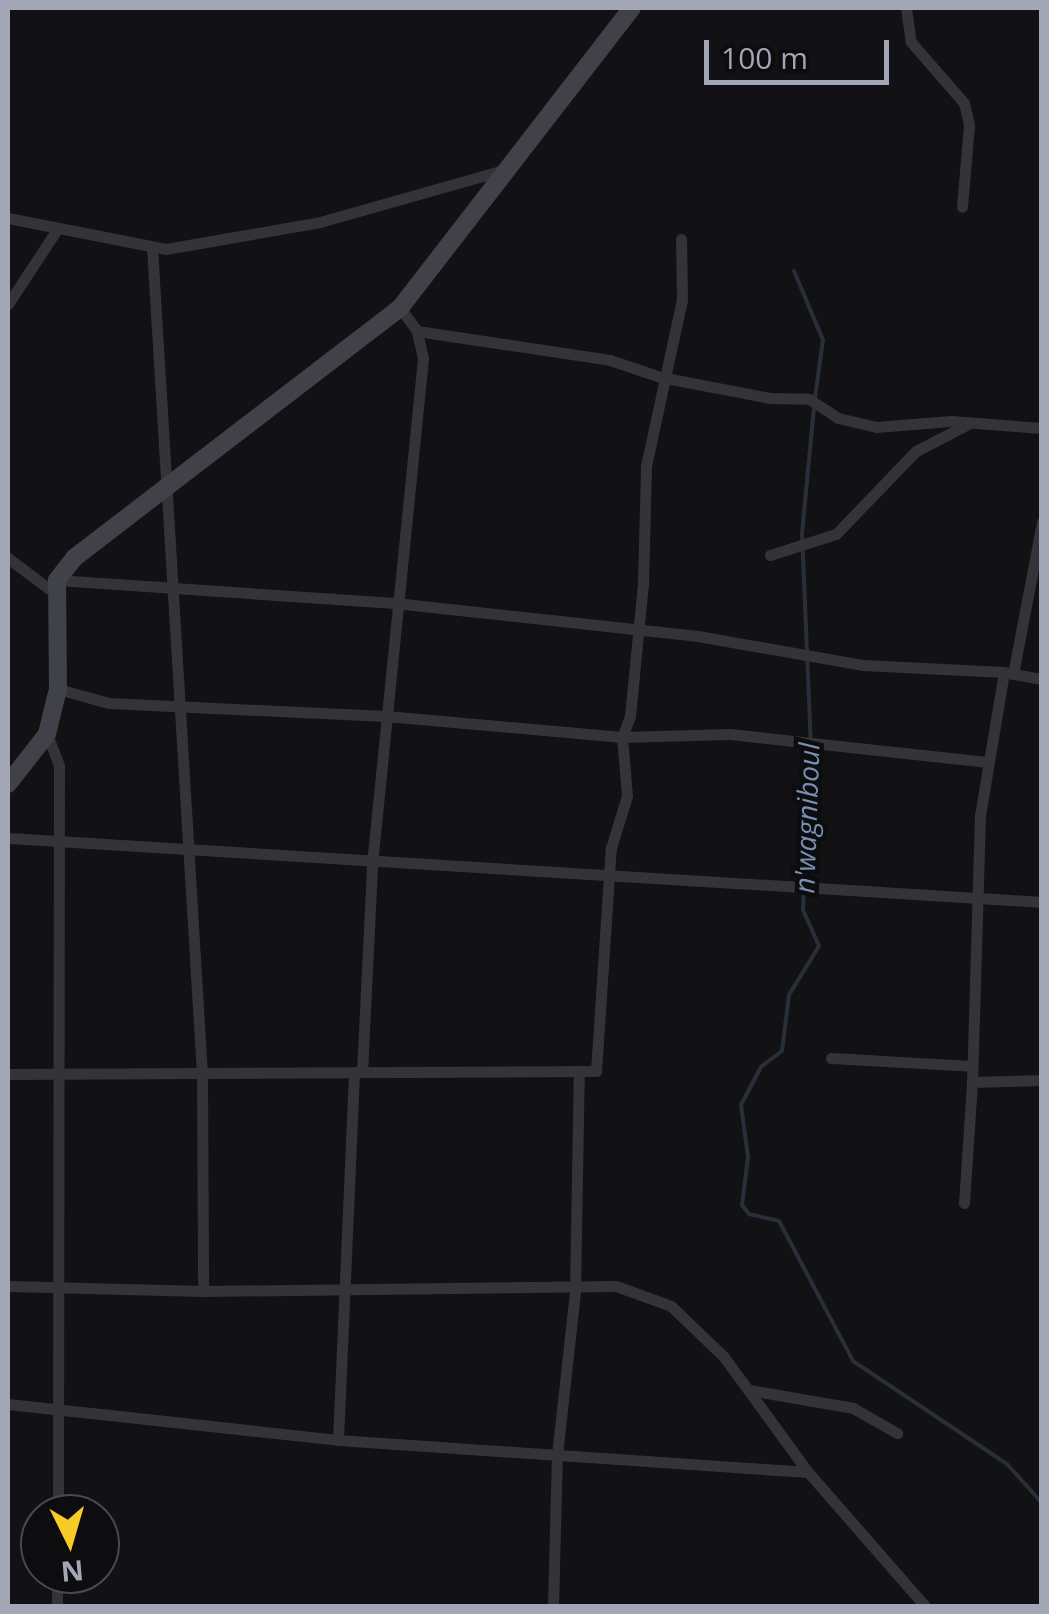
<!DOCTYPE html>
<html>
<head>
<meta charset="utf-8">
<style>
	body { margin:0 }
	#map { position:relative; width:1049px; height:1614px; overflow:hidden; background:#121214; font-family:"Open Sans",sans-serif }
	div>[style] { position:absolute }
	.stream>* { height:4px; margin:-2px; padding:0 2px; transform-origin:2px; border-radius:2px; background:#282f38 }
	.street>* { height:11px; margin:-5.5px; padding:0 5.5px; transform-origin:5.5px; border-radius:5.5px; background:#333339 }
	.secondary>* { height:18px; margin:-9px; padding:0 9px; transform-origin:9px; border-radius:9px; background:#414249 }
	span { translate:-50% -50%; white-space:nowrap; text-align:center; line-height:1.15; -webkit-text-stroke:9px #0d0d0f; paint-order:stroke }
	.water-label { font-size:28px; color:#7890b2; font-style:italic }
	.frame { position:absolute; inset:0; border:10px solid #a3a6b5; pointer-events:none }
	.north { position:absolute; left:20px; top:1494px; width:100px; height:100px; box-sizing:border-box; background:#0d0d0f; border:2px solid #494a51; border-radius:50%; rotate:175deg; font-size:28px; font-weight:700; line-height:40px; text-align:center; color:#a3a6b5 }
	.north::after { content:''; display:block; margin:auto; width:35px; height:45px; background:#f7cc27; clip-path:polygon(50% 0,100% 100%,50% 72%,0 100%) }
	.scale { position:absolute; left:704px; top:40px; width:185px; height:45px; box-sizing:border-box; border:5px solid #a3a6b5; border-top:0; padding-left:12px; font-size:30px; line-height:35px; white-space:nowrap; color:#a3a6b5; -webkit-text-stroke:8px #0d0d0f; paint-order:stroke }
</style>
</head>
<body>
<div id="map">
	<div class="stream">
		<i style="left:794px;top:271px;width:75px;rotate:67.2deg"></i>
		<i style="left:823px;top:340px;width:59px;rotate:97.9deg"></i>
		<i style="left:814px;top:407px;width:127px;rotate:95.4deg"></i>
		<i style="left:802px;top:533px;width:212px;rotate:87.6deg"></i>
		<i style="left:811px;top:745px;width:165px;rotate:92.8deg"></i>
		<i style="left:803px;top:910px;width:39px;rotate:66deg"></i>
		<i style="left:819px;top:946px;width:57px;rotate:121.5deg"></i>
		<i style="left:789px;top:995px;width:56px;rotate:97.1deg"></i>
		<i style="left:782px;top:1051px;width:26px;rotate:143deg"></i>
		<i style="left:761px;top:1067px;width:43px;rotate:117.8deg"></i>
		<i style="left:741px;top:1105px;width:52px;rotate:82.3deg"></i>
		<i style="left:748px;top:1157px;width:48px;rotate:97.1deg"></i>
		<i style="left:742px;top:1205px;width:11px;rotate:52deg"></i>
		<i style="left:749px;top:1214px;width:31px;rotate:13deg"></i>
		<i style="left:779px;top:1221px;width:158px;rotate:62.1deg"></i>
		<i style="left:853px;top:1361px;width:185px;rotate:33.8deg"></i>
		<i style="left:1007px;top:1464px;width:52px;rotate:48.1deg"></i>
	</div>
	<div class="street">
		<i style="left:906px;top:8px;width:34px;rotate:82deg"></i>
		<i style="left:911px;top:42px;width:81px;rotate:49deg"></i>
		<i style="left:964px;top:103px;width:23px;rotate:77deg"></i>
		<i style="left:969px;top:125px;width:82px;rotate:94.9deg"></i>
		<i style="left:8px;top:218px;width:161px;rotate:11.1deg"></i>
		<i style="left:166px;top:249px;width:156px;rotate:-9.9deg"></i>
		<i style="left:320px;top:222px;width:191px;rotate:-15.8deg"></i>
		<i style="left:152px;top:247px;width:828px;rotate:86.54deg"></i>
		<i style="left:202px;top:1073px;width:218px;rotate:89.7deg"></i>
		<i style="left:8px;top:304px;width:87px;rotate:-56.7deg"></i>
		<i style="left:417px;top:331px;width:195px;rotate:8.5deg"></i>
		<i style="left:610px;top:360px;width:53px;rotate:18.8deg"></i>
		<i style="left:660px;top:377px;width:112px;rotate:10.8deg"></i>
		<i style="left:770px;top:398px;width:39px;rotate:1deg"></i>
		<i style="left:809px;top:399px;width:35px;rotate:33deg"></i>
		<i style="left:838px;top:418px;width:39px;rotate:13deg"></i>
		<i style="left:876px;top:427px;width:75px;rotate:-4.6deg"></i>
		<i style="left:951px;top:421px;width:91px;rotate:4.4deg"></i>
		<i style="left:770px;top:555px;width:69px;rotate:-17.7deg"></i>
		<i style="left:836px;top:534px;width:115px;rotate:-46.1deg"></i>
		<i style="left:916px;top:451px;width:59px;rotate:-27.4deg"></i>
		<i style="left:8px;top:558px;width:60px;rotate:36.9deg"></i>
		<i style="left:57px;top:580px;width:339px;rotate:3.9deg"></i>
		<i style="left:395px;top:603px;width:305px;rotate:6.2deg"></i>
		<i style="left:698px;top:636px;width:168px;rotate:10deg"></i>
		<i style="left:863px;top:665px;width:141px;rotate:2.8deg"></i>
		<i style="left:1004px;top:672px;width:145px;rotate:99.5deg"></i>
		<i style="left:980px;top:815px;width:267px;rotate:91.7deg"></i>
		<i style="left:972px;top:1082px;width:70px;rotate:-1.6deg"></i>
		<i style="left:1008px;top:673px;width:35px;rotate:10deg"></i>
		<i style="left:1013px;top:674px;width:155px;rotate:-79.2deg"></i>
		<i style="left:58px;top:689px;width:53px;rotate:15.4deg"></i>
		<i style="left:109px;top:703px;width:277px;rotate:2.7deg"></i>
		<i style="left:386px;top:716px;width:237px;rotate:5.1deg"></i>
		<i style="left:622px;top:737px;width:108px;rotate:-1.6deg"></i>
		<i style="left:730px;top:734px;width:258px;rotate:6.2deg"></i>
		<i style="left:47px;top:734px;width:34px;rotate:69deg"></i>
		<i style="left:59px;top:766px;width:748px;rotate:90.08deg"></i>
		<i style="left:8px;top:838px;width:1036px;rotate:3.54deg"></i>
		<i style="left:831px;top:1058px;width:141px;rotate:3.2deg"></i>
		<i style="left:362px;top:1072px;width:208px;rotate:-87.2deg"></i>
		<i style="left:372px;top:864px;width:509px;rotate:-84.24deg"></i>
		<i style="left:423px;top:358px;width:28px;rotate:-103deg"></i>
		<i style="left:417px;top:331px;width:29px;rotate:-126deg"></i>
		<i style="left:8px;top:1074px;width:588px;rotate:-0.29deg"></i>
		<i style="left:596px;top:1071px;width:224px;rotate:-86.2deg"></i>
		<i style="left:611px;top:848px;width:54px;rotate:-72.9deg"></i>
		<i style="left:627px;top:796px;width:59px;rotate:-94.8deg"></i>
		<i style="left:622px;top:737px;width:22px;rotate:-69deg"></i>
		<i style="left:630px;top:716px;width:134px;rotate:-84.4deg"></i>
		<i style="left:643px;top:583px;width:117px;rotate:-88.5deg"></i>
		<i style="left:646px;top:466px;width:170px;rotate:-77.8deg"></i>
		<i style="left:682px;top:300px;width:61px;rotate:-90.9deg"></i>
		<i style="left:964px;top:1203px;width:121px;rotate:-86.2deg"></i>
		<i style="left:8px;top:1286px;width:195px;rotate:1.5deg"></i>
		<i style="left:203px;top:1291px;width:413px;rotate:-0.7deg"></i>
		<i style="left:616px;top:1286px;width:59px;rotate:20deg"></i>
		<i style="left:671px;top:1306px;width:74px;rotate:43.9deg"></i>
		<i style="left:724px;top:1357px;width:142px;rotate:53.9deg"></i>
		<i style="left:808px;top:1472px;width:178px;rotate:48.9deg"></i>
		<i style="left:749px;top:1390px;width:106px;rotate:9.8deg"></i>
		<i style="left:853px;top:1408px;width:51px;rotate:29.6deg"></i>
		<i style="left:8px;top:1404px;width:332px;rotate:6.2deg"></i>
		<i style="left:338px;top:1440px;width:471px;rotate:3.9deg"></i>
		<i style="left:338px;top:1440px;width:368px;rotate:-87.5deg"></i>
		<i style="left:57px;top:1606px;width:32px;rotate:-90deg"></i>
		<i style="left:553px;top:1606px;width:151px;rotate:-88.5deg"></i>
		<i style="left:557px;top:1455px;width:165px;rotate:-83.7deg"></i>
		<i style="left:575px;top:1291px;width:220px;rotate:-89deg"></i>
	</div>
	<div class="secondary">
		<i style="left:8px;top:784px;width:63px;rotate:-52deg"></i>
		<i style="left:47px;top:734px;width:46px;rotate:-76.3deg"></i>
		<i style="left:58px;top:689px;width:109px;rotate:-90.5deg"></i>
		<i style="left:57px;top:580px;width:28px;rotate:-52deg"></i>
		<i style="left:74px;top:558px;width:411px;rotate:-37.5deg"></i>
		<i style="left:400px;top:308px;width:379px;rotate:-52.3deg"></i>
	</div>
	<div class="water-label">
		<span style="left:806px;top:818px;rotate:-88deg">n'wagniboul</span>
	</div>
	<div class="frame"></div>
	<div class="north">N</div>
	<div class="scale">100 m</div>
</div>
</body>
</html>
